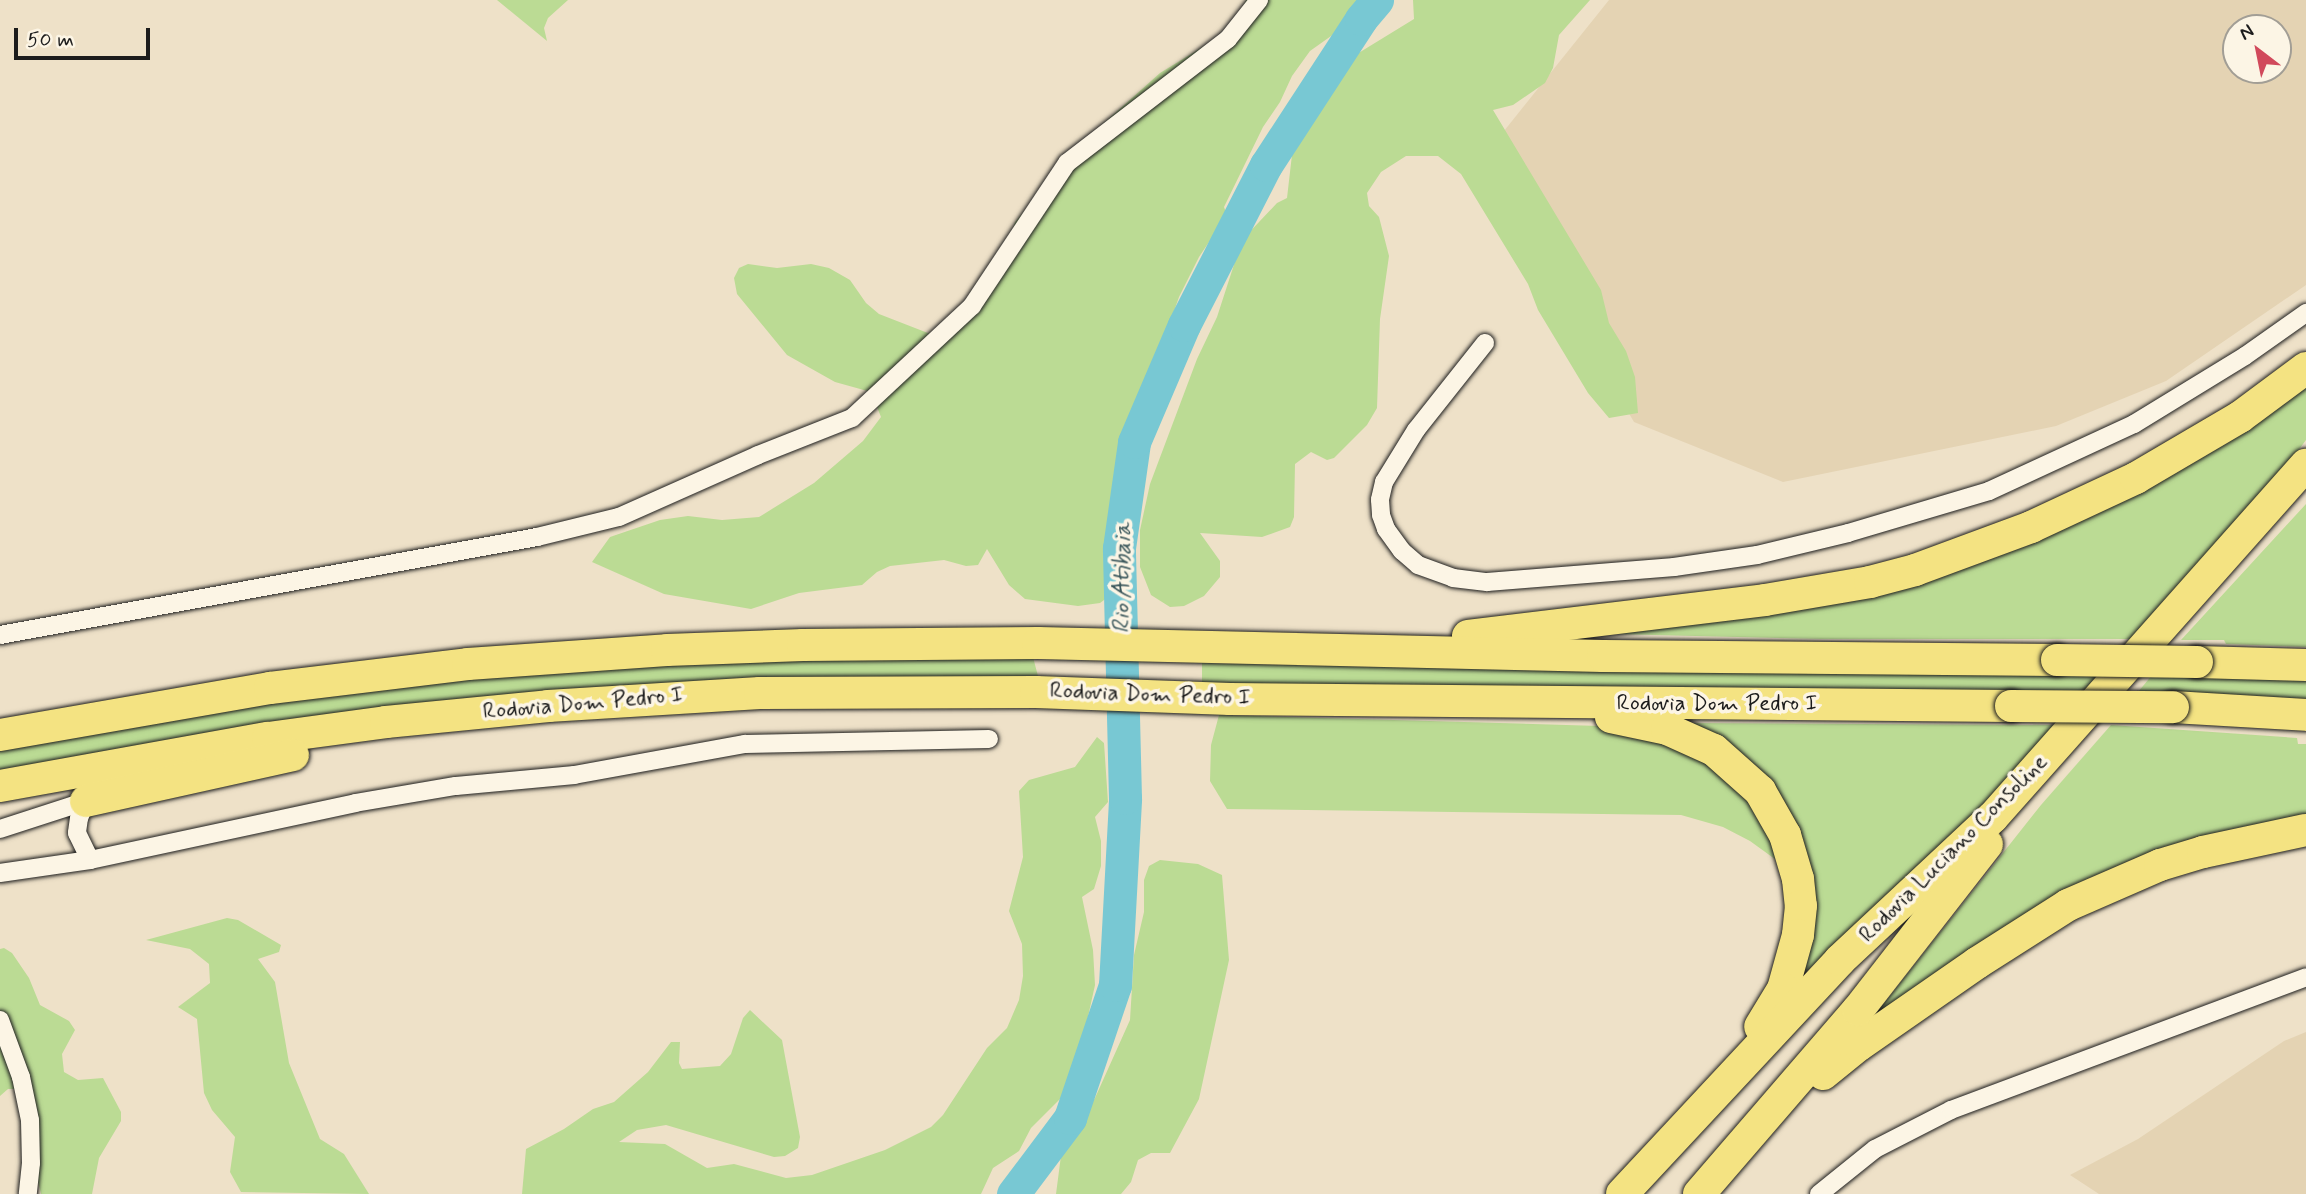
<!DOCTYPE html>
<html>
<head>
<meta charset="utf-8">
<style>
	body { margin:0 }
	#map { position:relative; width:2306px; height:1194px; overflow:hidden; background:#eee1c8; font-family:Mynerve,sans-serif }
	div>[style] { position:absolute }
	.built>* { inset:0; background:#e4d3b3 }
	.green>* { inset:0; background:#bbdb94 }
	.river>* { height:33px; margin:-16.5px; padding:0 16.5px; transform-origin:16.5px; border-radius:16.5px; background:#78c8d3 }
	.roads { filter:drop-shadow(0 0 2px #1c1c1c) drop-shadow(0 0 2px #1c1c1c) }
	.street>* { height:18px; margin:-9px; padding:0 9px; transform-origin:9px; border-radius:9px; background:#fcf5e5 }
	.highway>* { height:32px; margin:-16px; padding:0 16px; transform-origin:16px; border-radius:16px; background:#f4e382 }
	.bridges { filter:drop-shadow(0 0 2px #1c1c1c) drop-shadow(0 0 2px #1c1c1c) }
	.highway-bridge>* { height:32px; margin:-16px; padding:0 16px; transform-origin:16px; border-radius:16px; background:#f4e382 }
	span { translate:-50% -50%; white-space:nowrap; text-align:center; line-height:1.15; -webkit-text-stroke:7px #fcf5e5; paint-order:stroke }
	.street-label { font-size:23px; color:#1c1c1c }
	.water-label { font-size:24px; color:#3c585c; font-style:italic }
	.north { position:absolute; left:2222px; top:14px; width:70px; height:70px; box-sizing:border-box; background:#fcf5e5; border:2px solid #a29e95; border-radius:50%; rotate:328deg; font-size:19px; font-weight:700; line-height:28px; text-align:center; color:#1c1c1c }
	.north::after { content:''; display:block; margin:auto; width:24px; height:32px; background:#d1495b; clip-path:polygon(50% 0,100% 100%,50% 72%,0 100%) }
	.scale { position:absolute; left:14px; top:28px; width:136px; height:32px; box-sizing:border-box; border:4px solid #1c1c1c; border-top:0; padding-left:9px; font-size:21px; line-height:24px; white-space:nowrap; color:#1c1c1c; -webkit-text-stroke:5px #fcf5e5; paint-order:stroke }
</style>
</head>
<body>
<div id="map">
	<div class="built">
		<i style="clip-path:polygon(evenodd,1609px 0,2306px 0,2306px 285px,2166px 381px,2056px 426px,1783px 482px,1634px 422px,1480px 161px,1609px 0,2236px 28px,2278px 28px,2278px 70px,2236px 70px,2236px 28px)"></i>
		<i style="clip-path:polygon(2306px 1032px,2306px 1194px,2099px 1194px,2070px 1175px,2138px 1139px,2284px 1041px)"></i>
	</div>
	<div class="green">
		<i style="clip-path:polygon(497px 0,568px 0,548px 18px,544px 28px,547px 41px)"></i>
		<i style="clip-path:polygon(1246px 0,1373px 0,1355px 19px,1310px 51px,1292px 76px,1280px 102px,1263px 127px,1224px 207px,1227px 215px,1199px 257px,1179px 297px,1162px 345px,1151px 408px,1119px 473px,1109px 548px,1108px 597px,1100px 603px,1078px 606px,1025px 599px,1009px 585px,987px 549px,978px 565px,966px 566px,944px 560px,890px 566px,877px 572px,862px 585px,799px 593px,751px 609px,664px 594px,592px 562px,610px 537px,660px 520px,688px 516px,722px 520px,759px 517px,814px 483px,863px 441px,881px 417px,871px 392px,835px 382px,787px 355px,737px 294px,734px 278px,739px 268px,748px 264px,777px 268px,811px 264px,829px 268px,850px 280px,866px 303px,879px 314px,933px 335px,948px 327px,1013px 229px,1015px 222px,1095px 131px,1160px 73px,1232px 29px)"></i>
		<i style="clip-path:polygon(1413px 0,1590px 0,1559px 35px,1553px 68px,1545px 83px,1513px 105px,1493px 110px,1601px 290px,1609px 323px,1626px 351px,1635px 377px,1638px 413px,1609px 418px,1588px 393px,1538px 310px,1528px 284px,1461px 174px,1438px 156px,1406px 156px,1381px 172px,1367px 193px,1369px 206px,1379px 217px,1389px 256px,1380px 319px,1377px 408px,1367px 425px,1334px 458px,1327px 460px,1311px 452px,1295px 464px,1294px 517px,1290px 527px,1262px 537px,1200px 533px,1220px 561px,1220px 577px,1204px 596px,1184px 606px,1170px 607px,1151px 595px,1140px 567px,1140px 530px,1150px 484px,1197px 359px,1217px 317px,1242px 240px,1277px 203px,1287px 198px,1293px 146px,1290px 143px,1294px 144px,1339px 65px,1414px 19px)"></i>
		<i style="clip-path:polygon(2306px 379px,2306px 440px,2282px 472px,2133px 639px,1820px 639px,1612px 634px,1865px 592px)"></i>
		<i style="clip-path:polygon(2306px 504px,2306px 647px,2226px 644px,2224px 640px,2181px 640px)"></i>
		<i style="clip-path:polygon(1033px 657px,1039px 680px,905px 680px,0 775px,0 750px,305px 697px,521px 672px,762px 660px)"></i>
		<i style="clip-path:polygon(1202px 663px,1486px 669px,2103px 673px,2087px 692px,1275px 686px,1202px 682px)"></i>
		<i style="clip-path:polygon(2153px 674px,2306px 680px,2306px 704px,2138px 692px)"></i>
		<i style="clip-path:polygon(1219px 715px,1600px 726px,1687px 747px,1748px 792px,1786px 867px,1750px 841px,1723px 827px,1681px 815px,1227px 809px,1210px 781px,1211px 745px)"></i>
		<i style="clip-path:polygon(1681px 723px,2057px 725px,1999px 789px,1807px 971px,1800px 970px,1801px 856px)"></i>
		<i style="clip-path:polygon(2111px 725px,2297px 738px,2298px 744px,2306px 744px,2306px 816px,2210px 834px,2131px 860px,2126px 867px,1884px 1016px,1878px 1011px,2041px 805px)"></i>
		<i style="clip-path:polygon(1097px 737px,1104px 743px,1108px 802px,1095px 817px,1101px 841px,1101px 866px,1094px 889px,1082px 897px,1093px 950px,1095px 985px,1080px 1053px,1065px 1094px,1031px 1128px,1019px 1151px,993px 1168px,981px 1194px,522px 1194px,526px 1149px,564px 1129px,593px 1109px,614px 1102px,648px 1072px,671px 1042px,680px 1042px,679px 1063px,682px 1069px,720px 1066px,731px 1054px,743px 1018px,750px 1010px,782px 1040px,800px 1137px,798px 1148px,785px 1156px,774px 1157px,666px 1125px,637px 1130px,619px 1142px,665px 1144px,707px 1168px,734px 1164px,786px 1178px,812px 1175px,885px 1150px,931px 1127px,943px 1115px,987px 1048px,1007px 1028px,1019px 1000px,1023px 976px,1022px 944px,1009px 911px,1023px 857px,1019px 791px,1029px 780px,1075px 767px)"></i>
		<i style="clip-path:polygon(1160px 860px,1198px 864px,1222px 875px,1229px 960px,1199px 1099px,1170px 1153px,1151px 1153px,1138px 1160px,1131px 1182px,1121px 1194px,1056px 1194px,1062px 1148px,1095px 1098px,1130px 1020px,1134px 955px,1144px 912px,1144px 880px,1149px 866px)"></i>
		<i style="clip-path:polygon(227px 918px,238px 920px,281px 945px,279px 952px,258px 959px,275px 982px,289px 1063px,320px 1139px,344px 1154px,369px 1194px,241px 1192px,230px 1172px,235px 1137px,212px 1110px,204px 1093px,197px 1019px,178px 1007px,210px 983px,209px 964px,190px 949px,146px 940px)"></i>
		<i style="clip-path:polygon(4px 948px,12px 953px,29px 978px,40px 1005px,69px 1021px,75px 1030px,62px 1054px,64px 1072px,78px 1080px,103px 1078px,121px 1112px,121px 1121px,99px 1158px,92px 1194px,41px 1194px,37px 1177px,38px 1113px,32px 1101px,19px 1089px,8px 1089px,0 1096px,0 949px)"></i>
	</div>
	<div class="river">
		<i style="left:1013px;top:1194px;width:95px;rotate:-53.1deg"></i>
		<i style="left:1070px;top:1118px;width:140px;rotate:-71.3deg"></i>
		<i style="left:1115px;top:985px;width:187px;rotate:-86.9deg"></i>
		<i style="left:1125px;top:798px;width:250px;rotate:-91.4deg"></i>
		<i style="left:1119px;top:548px;width:107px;rotate:-81.9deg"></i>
		<i style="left:1134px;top:442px;width:127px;rotate:-66.9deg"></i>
		<i style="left:1184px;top:325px;width:180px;rotate:-62.9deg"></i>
		<i style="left:1266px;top:165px;width:174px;rotate:-56.9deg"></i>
		<i style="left:1361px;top:19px;width:25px;rotate:-50deg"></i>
	</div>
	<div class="roads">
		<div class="street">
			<i style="left:1485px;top:343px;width:111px;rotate:128.4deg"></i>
			<i style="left:1416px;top:430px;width:61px;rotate:121.6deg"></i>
			<i style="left:1384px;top:482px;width:18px;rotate:103deg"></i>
			<i style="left:1380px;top:500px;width:15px;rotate:86deg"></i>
			<i style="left:1381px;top:515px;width:15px;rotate:70deg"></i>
			<i style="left:1386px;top:529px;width:27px;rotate:54deg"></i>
			<i style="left:1402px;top:551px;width:21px;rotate:41deg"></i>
			<i style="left:1418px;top:565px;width:37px;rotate:20deg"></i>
			<i style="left:1453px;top:578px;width:34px;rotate:7deg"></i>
			<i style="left:1487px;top:582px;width:188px;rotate:-4.6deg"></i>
			<i style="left:1674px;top:567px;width:84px;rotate:-8.2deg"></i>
			<i style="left:1757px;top:555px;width:94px;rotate:-13.6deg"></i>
			<i style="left:1848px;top:533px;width:147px;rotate:-16.6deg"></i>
			<i style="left:1989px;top:491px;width:160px;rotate:-24.8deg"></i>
			<i style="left:2134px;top:424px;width:130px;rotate:-31.5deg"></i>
			<i style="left:2245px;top:356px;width:75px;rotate:-35.2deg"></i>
			<i style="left:0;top:635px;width:546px;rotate:-10.34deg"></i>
			<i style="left:537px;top:537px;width:84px;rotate:-13.7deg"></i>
			<i style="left:619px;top:517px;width:152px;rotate:-24deg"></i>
			<i style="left:758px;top:455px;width:101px;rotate:-21.5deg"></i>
			<i style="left:852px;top:418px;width:164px;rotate:-43deg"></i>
			<i style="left:972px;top:306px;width:172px;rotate:-56.4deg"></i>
			<i style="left:1067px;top:163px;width:203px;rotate:-37.6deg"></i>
			<i style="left:1228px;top:39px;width:50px;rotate:-51.5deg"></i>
			<i style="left:86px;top:801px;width:18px;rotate:112deg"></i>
			<i style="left:79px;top:818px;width:15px;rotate:98deg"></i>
			<i style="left:77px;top:833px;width:30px;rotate:64deg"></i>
			<i style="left:0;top:829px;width:90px;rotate:-18deg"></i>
			<i style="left:0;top:873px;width:91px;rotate:-8.2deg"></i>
			<i style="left:90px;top:860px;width:271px;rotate:-12.1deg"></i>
			<i style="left:355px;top:803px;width:102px;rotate:-9.6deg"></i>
			<i style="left:456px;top:786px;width:119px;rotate:-5.3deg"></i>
			<i style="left:574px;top:775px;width:174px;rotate:-10.3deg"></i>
			<i style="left:745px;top:744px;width:244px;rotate:-1.2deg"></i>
			<i style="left:0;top:1020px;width:61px;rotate:69.8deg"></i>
			<i style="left:21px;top:1077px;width:44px;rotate:78.2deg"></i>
			<i style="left:30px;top:1120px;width:43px;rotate:88.7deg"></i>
			<i style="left:31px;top:1163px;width:31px;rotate:96deg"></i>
			<i style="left:1819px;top:1194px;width:72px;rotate:-38.8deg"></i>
			<i style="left:1875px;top:1149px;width:85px;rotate:-27.2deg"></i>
			<i style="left:1951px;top:1110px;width:379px;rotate:-20.5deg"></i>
		</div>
		<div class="highway">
			<i style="left:1468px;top:636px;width:299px;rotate:-6.9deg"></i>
			<i style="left:1765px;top:600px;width:107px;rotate:-9.7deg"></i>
			<i style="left:1870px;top:582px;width:47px;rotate:-14.9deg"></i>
			<i style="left:1915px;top:570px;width:124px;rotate:-20.3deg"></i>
			<i style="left:2031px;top:527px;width:116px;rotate:-25deg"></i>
			<i style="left:2136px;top:478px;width:121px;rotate:-30.4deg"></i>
			<i style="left:2240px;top:417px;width:82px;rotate:-36.6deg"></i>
			<i style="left:2197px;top:662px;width:109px;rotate:1.6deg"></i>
			<i style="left:2173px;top:707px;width:133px;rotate:3.4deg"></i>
			<i style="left:1611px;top:717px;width:57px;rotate:12.1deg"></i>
			<i style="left:1667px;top:729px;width:51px;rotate:24.1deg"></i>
			<i style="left:1714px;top:750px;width:62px;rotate:41.7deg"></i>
			<i style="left:1760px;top:791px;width:51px;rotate:60.4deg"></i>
			<i style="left:1785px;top:835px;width:46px;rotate:73.5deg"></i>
			<i style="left:1798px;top:879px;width:27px;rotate:84deg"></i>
			<i style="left:1801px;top:906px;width:29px;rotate:96deg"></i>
			<i style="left:1798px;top:935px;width:56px;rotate:105.5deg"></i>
			<i style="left:1783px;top:989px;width:44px;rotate:121.2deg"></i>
			<i style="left:0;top:735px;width:274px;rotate:-9.9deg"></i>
			<i style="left:270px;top:688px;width:199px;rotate:-6.9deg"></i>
			<i style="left:468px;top:664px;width:199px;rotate:-4deg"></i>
			<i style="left:667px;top:650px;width:136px;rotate:-2.1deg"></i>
			<i style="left:803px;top:645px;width:235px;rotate:-0.5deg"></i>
			<i style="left:1038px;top:643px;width:565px;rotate:1.32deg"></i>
			<i style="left:1603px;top:656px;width:454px;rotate:0.5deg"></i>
			<i style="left:0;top:786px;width:272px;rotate:-10.2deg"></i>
			<i style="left:268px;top:738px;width:119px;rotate:-7.7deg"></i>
			<i style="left:386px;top:722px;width:163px;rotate:-5.6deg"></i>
			<i style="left:548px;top:706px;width:212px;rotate:-3.5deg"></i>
			<i style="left:760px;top:693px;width:276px;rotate:-0.2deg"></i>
			<i style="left:1036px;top:692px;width:194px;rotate:2.1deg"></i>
			<i style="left:1230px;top:699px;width:781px;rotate:0.51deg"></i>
			<i style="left:86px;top:801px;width:212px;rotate:-12.5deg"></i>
			<i style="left:1823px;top:1074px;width:46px;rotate:-38.9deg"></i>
			<i style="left:1859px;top:1045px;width:144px;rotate:-34.8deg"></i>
			<i style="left:1977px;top:963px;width:108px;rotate:-32.5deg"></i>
			<i style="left:2068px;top:905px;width:100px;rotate:-23.5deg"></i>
			<i style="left:2160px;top:865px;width:45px;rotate:-16.8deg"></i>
			<i style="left:2203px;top:852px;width:105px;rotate:-12.1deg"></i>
			<i style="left:1622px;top:1194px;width:320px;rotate:-47deg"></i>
			<i style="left:1840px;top:960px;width:209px;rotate:-43.1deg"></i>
			<i style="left:1993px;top:817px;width:471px;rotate:-48.4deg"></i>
			<i style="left:1699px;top:1194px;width:243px;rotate:-49.2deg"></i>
			<i style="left:1858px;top:1010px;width:210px;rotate:-52.1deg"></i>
		</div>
	</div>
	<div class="bridges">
		<div class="highway-bridge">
			<i style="left:2057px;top:660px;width:140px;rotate:0.8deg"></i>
			<i style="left:2011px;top:706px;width:162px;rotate:0.4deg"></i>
		</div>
	</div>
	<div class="street-label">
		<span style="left:1150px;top:695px;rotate:2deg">Rodovia Dom Pedro I</span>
		<span style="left:583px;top:704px;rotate:-5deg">Rodovia Dom Pedro I</span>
		<span style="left:1717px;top:704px">Rodovia Dom Pedro I</span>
		<span style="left:1954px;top:849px;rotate:-45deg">Rodovia Luciano Consoline</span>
	</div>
	<div class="water-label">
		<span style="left:1123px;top:578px;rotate:-89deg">Rio Atibaia</span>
	</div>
	<div class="north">N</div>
	<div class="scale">50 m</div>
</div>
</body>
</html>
